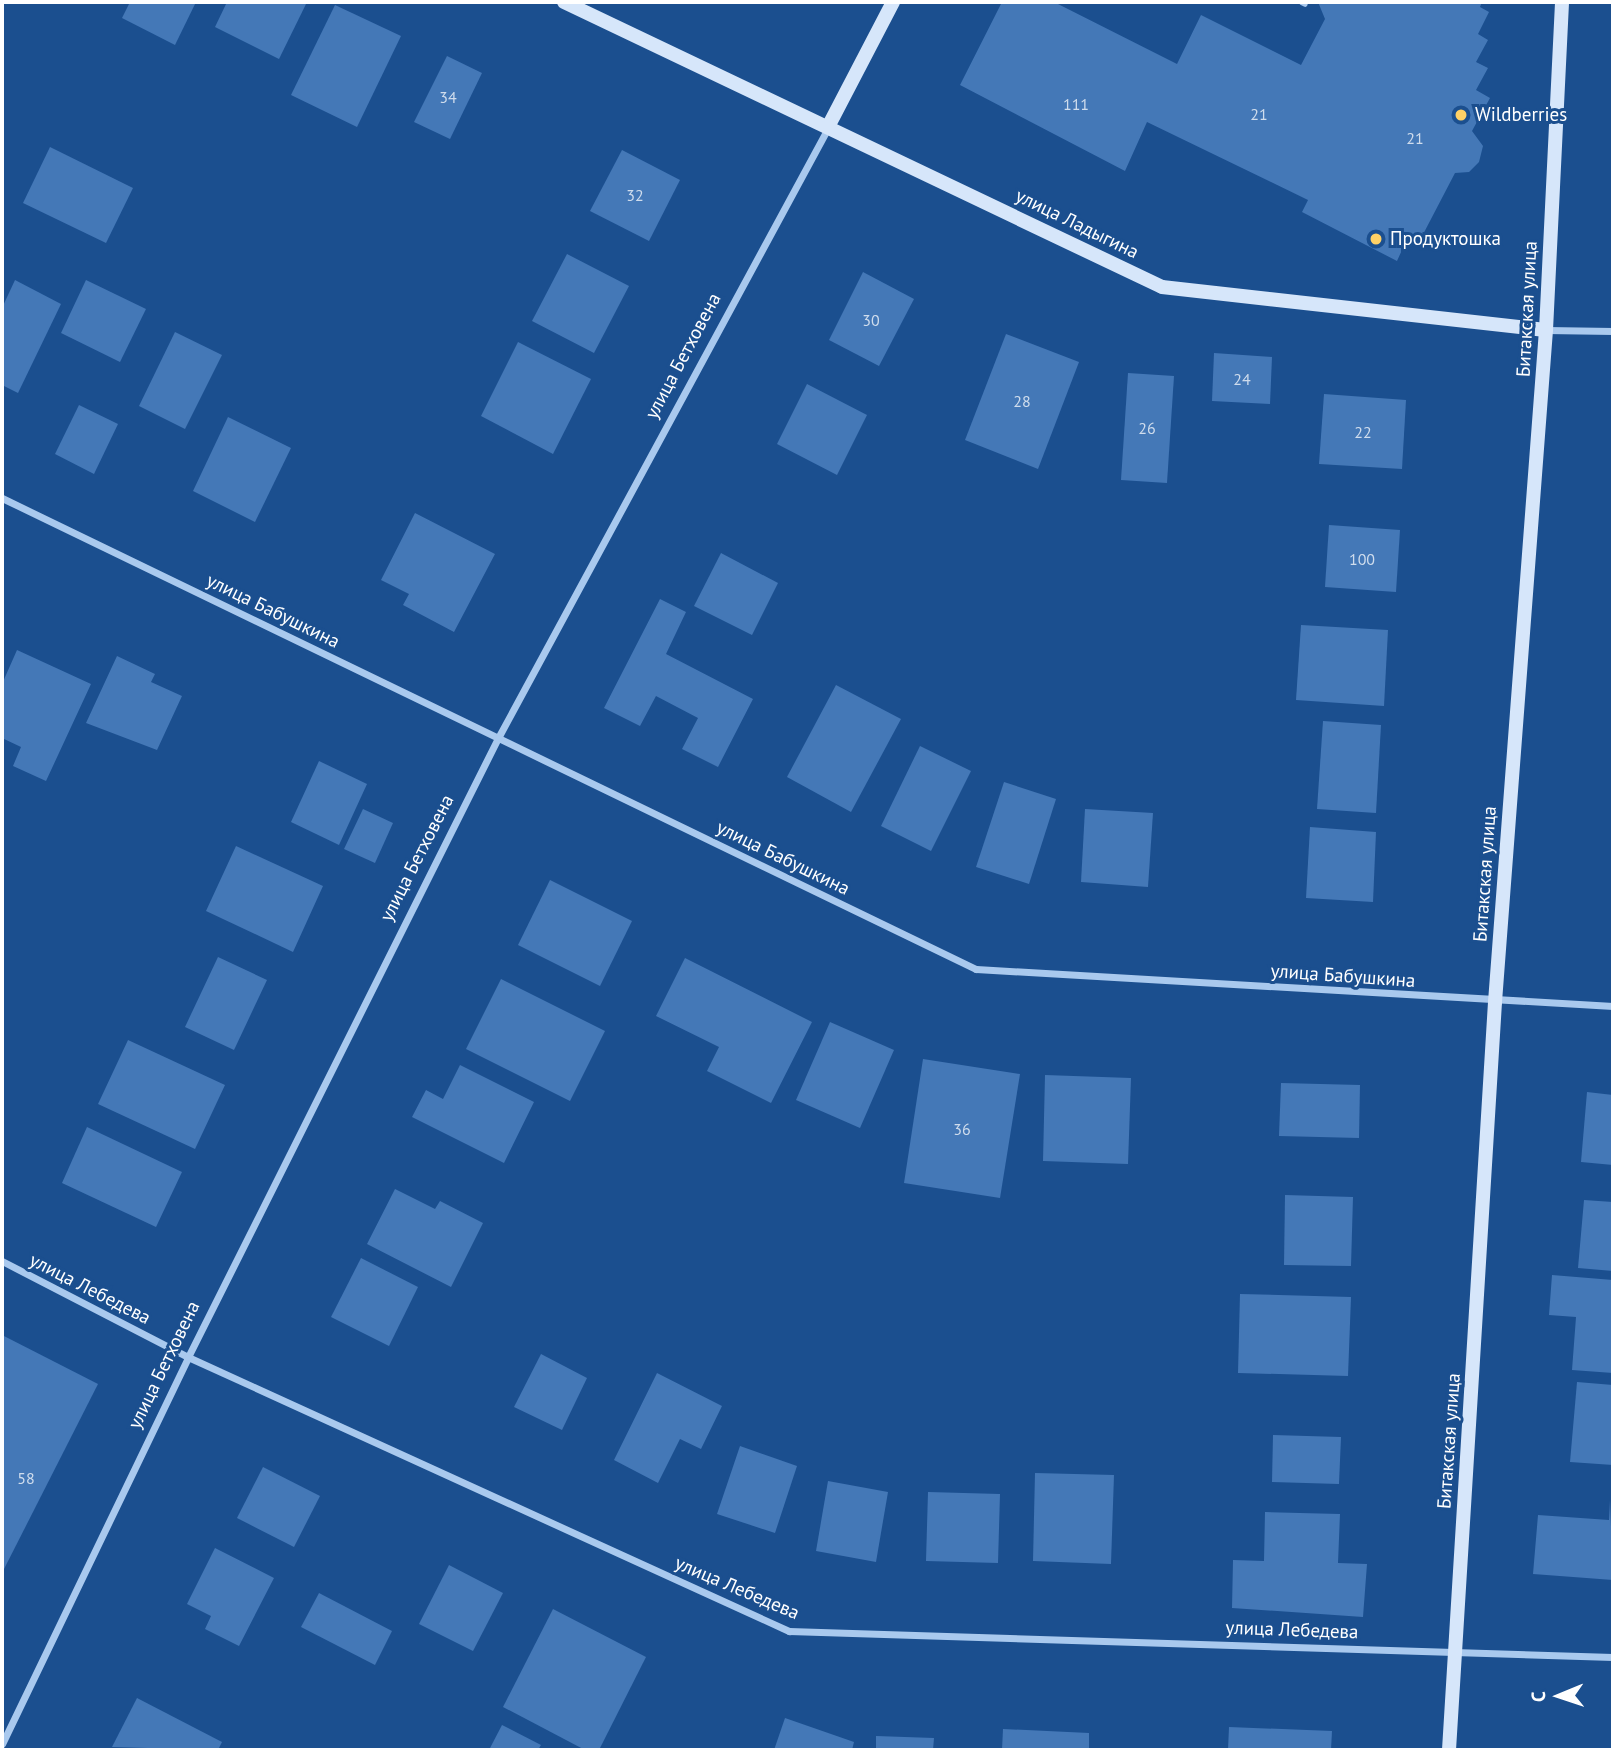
<!DOCTYPE html>
<html>
<head>
<meta charset="utf-8">
<style>
	body { margin:0 }
	#map { position:relative; width:1615px; height:1752px; overflow:hidden; background:#1b4f8f; font-family:"PT Sans",sans-serif }
	div>[style] { position:absolute }
	.building>* { inset:0; background:#4478b7 }
	.lane>* { height:5px; margin:-2.5px; padding:0 2.5px; transform-origin:2.5px; border-radius:2.5px; background:#a9c9ee }
	.street>* { height:7px; margin:-3.5px; padding:0 3.5px; transform-origin:3.5px; border-radius:3.5px; background:#a9c9ee }
	.secondary>* { height:14px; margin:-7px; padding:0 7px; transform-origin:7px; border-radius:7px; background:#d6e6fa }
	.dots>* { width:19px; height:19px; translate:-50% -50%; box-sizing:border-box; border:4px solid #1b4f8f; border-radius:50% }
	span { translate:-50% -50%; white-space:nowrap; text-align:center; line-height:1.15; -webkit-text-stroke:6px #1b4f8f; paint-order:stroke }
	.number-label { font-size:16px; color:#d0dded }
	.number-label span { -webkit-text-stroke-width:0 }
	.poi-label { font-size:19px; color:#fff }
	.left { translate:0 -50%; text-align:left }
	.street-label { font-size:19px; color:#fff }
	.frame { position:absolute; inset:0; border:4px solid #fff; pointer-events:none }
	.north { position:absolute; left:1524px; top:1661px; width:70px; height:70px; -webkit-text-stroke:5px #1b4f8f; paint-order:stroke; rotate:268deg; font-size:19px; font-weight:700; line-height:28px; text-align:center; color:#fff }
	.north::after { content:''; display:block; margin:auto; width:24px; height:32px; background:#fff; clip-path:polygon(50% 0,100% 100%,50% 72%,0 100%) }
</style>
</head>
<body>
<div id="map">
	<div class="building">
		<i style="clip-path:polygon(130px 2px,196px 2px,175px 45px,122px 18px)"></i>
		<i style="clip-path:polygon(227px 2px,307px 2px,279px 59px,215px 27px)"></i>
		<i style="clip-path:polygon(1002px 2px,1054px 2px,1177px 64px,1201px 15px,1301px 65px,1325px 19px,1318px 2px,1482px 2px,1480px 7px,1489px 12px,1478px 34px,1488px 40px,1476px 62px,1488px 68px,1476px 90px,1490px 98px,1472px 131px,1483px 146px,1479px 162px,1469px 172px,1455px 173px,1418px 244px,1407px 239px,1397px 261px,1302px 212px,1308px 200px,1147px 122px,1125px 171px,960px 85px)"></i>
		<i style="clip-path:polygon(335px 5px,401px 36px,357px 127px,291px 95px)"></i>
		<i style="clip-path:polygon(447px 56px,482px 73px,450px 139px,414px 122px)"></i>
		<i style="clip-path:polygon(50px 147px,133px 188px,106px 243px,23px 203px)"></i>
		<i style="clip-path:polygon(622px 150px,680px 180px,649px 241px,590px 211px)"></i>
		<i style="clip-path:polygon(567px 254px,629px 286px,594px 353px,532px 321px)"></i>
		<i style="clip-path:polygon(863px 272px,914px 299px,879px 366px,829px 340px)"></i>
		<i style="clip-path:polygon(15px 280px,61px 304px,18px 393px,2px 385px,2px 308px)"></i>
		<i style="clip-path:polygon(86px 280px,146px 309px,120px 362px,61px 333px)"></i>
		<i style="clip-path:polygon(175px 332px,222px 355px,185px 429px,139px 406px)"></i>
		<i style="clip-path:polygon(1006px 334px,1079px 362px,1038px 469px,965px 440px)"></i>
		<i style="clip-path:polygon(518px 342px,591px 379px,553px 454px,481px 416px)"></i>
		<i style="clip-path:polygon(1214px 353px,1272px 357px,1270px 404px,1212px 401px)"></i>
		<i style="clip-path:polygon(1128px 373px,1174px 376px,1167px 483px,1121px 480px)"></i>
		<i style="clip-path:polygon(807px 384px,867px 415px,837px 475px,777px 444px)"></i>
		<i style="clip-path:polygon(1324px 394px,1406px 400px,1402px 469px,1319px 464px)"></i>
		<i style="clip-path:polygon(79px 405px,118px 424px,94px 474px,55px 454px)"></i>
		<i style="clip-path:polygon(228px 417px,291px 448px,255px 522px,193px 491px)"></i>
		<i style="clip-path:polygon(415px 513px,495px 554px,454px 632px,403px 605px,409px 594px,381px 580px)"></i>
		<i style="clip-path:polygon(1329px 525px,1400px 530px,1396px 592px,1325px 587px)"></i>
		<i style="clip-path:polygon(721px 553px,778px 583px,752px 635px,694px 606px)"></i>
		<i style="clip-path:polygon(660px 599px,686px 612px,666px 654px,753px 699px,718px 767px,682px 749px,698px 718px,656px 696px,640px 726px,604px 708px)"></i>
		<i style="clip-path:polygon(1301px 625px,1388px 630px,1384px 706px,1296px 700px)"></i>
		<i style="clip-path:polygon(17px 650px,91px 684px,46px 781px,13px 766px,21px 747px,2px 738px,2px 684px)"></i>
		<i style="clip-path:polygon(117px 656px,155px 674px,151px 682px,182px 696px,157px 750px,86px 723px)"></i>
		<i style="clip-path:polygon(836px 685px,901px 719px,851px 812px,787px 777px)"></i>
		<i style="clip-path:polygon(1323px 721px,1381px 725px,1376px 813px,1317px 809px)"></i>
		<i style="clip-path:polygon(920px 746px,971px 771px,931px 851px,881px 826px)"></i>
		<i style="clip-path:polygon(319px 761px,367px 784px,339px 845px,291px 822px)"></i>
		<i style="clip-path:polygon(1004px 782px,1056px 799px,1029px 884px,976px 867px)"></i>
		<i style="clip-path:polygon(363px 809px,393px 823px,375px 863px,344px 849px)"></i>
		<i style="clip-path:polygon(1085px 809px,1153px 813px,1148px 887px,1081px 882px)"></i>
		<i style="clip-path:polygon(1310px 827px,1376px 832px,1373px 902px,1306px 898px)"></i>
		<i style="clip-path:polygon(236px 846px,323px 886px,293px 952px,206px 911px)"></i>
		<i style="clip-path:polygon(550px 880px,632px 921px,600px 986px,518px 945px)"></i>
		<i style="clip-path:polygon(218px 957px,267px 980px,234px 1050px,185px 1027px)"></i>
		<i style="clip-path:polygon(685px 958px,812px 1022px,771px 1103px,707px 1071px,719px 1047px,656px 1016px)"></i>
		<i style="clip-path:polygon(501px 979px,605px 1031px,570px 1101px,466px 1049px)"></i>
		<i style="clip-path:polygon(830px 1022px,894px 1050px,860px 1128px,796px 1100px)"></i>
		<i style="clip-path:polygon(128px 1040px,225px 1085px,195px 1149px,98px 1104px)"></i>
		<i style="clip-path:polygon(923px 1059px,1020px 1074px,1000px 1198px,904px 1183px)"></i>
		<i style="clip-path:polygon(460px 1065px,534px 1102px,504px 1163px,412px 1117px,426px 1090px,443px 1099px)"></i>
		<i style="clip-path:polygon(1045px 1075px,1131px 1078px,1128px 1164px,1043px 1161px)"></i>
		<i style="clip-path:polygon(1281px 1083px,1360px 1085px,1359px 1138px,1279px 1136px)"></i>
		<i style="clip-path:polygon(1587px 1092px,1613px 1095px,1613px 1165px,1581px 1162px)"></i>
		<i style="clip-path:polygon(87px 1127px,182px 1172px,156px 1227px,62px 1183px)"></i>
		<i style="clip-path:polygon(395px 1189px,435px 1209px,440px 1201px,483px 1223px,451px 1287px,367px 1244px)"></i>
		<i style="clip-path:polygon(1285px 1195px,1353px 1197px,1351px 1266px,1284px 1265px)"></i>
		<i style="clip-path:polygon(1584px 1200px,1613px 1202px,1613px 1271px,1578px 1268px)"></i>
		<i style="clip-path:polygon(361px 1258px,418px 1287px,389px 1346px,331px 1317px)"></i>
		<i style="clip-path:polygon(1552px 1275px,1613px 1280px,1613px 1373px,1572px 1370px,1576px 1317px,1549px 1315px)"></i>
		<i style="clip-path:polygon(1240px 1294px,1351px 1297px,1348px 1376px,1238px 1373px)"></i>
		<i style="clip-path:polygon(2px 1335px,98px 1384px,2px 1573px)"></i>
		<i style="clip-path:polygon(541px 1354px,587px 1378px,562px 1430px,514px 1407px)"></i>
		<i style="clip-path:polygon(657px 1373px,722px 1406px,701px 1449px,680px 1439px,658px 1483px,614px 1460px)"></i>
		<i style="clip-path:polygon(1577px 1382px,1613px 1385px,1613px 1465px,1570px 1462px)"></i>
		<i style="clip-path:polygon(1273px 1435px,1341px 1437px,1339px 1484px,1272px 1482px)"></i>
		<i style="clip-path:polygon(740px 1446px,797px 1466px,775px 1533px,717px 1514px)"></i>
		<i style="clip-path:polygon(263px 1467px,320px 1496px,294px 1547px,237px 1518px)"></i>
		<i style="clip-path:polygon(1035px 1473px,1114px 1475px,1111px 1564px,1033px 1561px)"></i>
		<i style="clip-path:polygon(828px 1481px,888px 1492px,876px 1562px,816px 1551px)"></i>
		<i style="clip-path:polygon(928px 1492px,1000px 1494px,998px 1563px,926px 1561px)"></i>
		<i style="clip-path:polygon(1610px 1500px,1613px 1580px,1533px 1574px,1538px 1515px,1609px 1520px)"></i>
		<i style="clip-path:polygon(1265px 1512px,1340px 1514px,1338px 1563px,1367px 1564px,1363px 1617px,1232px 1608px,1233px 1560px,1264px 1561px)"></i>
		<i style="clip-path:polygon(215px 1548px,274px 1578px,239px 1646px,205px 1629px,211px 1616px,187px 1604px)"></i>
		<i style="clip-path:polygon(449px 1565px,503px 1593px,473px 1651px,419px 1624px)"></i>
		<i style="clip-path:polygon(319px 1593px,392px 1631px,375px 1665px,301px 1627px)"></i>
		<i style="clip-path:polygon(553px 1609px,646px 1657px,599px 1750px,585px 1750px,503px 1707px)"></i>
		<i style="clip-path:polygon(137px 1698px,222px 1742px,218px 1750px,112px 1747px)"></i>
		<i style="clip-path:polygon(785px 1718px,854px 1742px,852px 1750px,774px 1750px)"></i>
		<i style="clip-path:polygon(502px 1725px,541px 1745px,538px 1750px,489px 1750px)"></i>
		<i style="clip-path:polygon(1229px 1727px,1332px 1731px,1331px 1750px,1228px 1750px)"></i>
		<i style="clip-path:polygon(1003px 1729px,1089px 1733px,1089px 1750px,1002px 1750px)"></i>
		<i style="clip-path:polygon(876px 1736px,934px 1738px,933px 1750px,876px 1750px)"></i>
	</div>
	<div class="lane">
		<i style="left:1301px;top:2px;width:4px;rotate:27deg"></i>
	</div>
	<div class="street">
		<i style="left:1546px;top:330px;width:67px;rotate:0.9deg"></i>
		<i style="left:2px;top:498px;width:1082px;rotate:25.81deg"></i>
		<i style="left:976px;top:969px;width:638px;rotate:3.32deg"></i>
		<i style="left:2px;top:1261px;width:209px;rotate:27.3deg"></i>
		<i style="left:188px;top:1357px;width:661px;rotate:24.51deg"></i>
		<i style="left:789px;top:1631px;width:824px;rotate:1.81deg"></i>
		<i style="left:2px;top:1744px;width:429px;rotate:-64.3deg"></i>
		<i style="left:188px;top:1357px;width:692px;rotate:-63.4deg"></i>
		<i style="left:498px;top:738px;width:694px;rotate:-61.59deg"></i>
	</div>
	<div class="secondary">
		<i style="left:564px;top:2px;width:662px;rotate:25.48deg"></i>
		<i style="left:1162px;top:287px;width:386px;rotate:6.4deg"></i>
		<i style="left:829px;top:125px;width:139px;rotate:-62.5deg"></i>
		<i style="left:1449px;top:1750px;width:749px;rotate:-86.48deg"></i>
		<i style="left:1495px;top:1002px;width:674px;rotate:-85.66deg"></i>
		<i style="left:1546px;top:330px;width:328px;rotate:-87.2deg"></i>
	</div>
	<div class="dots">
		<i style="left:1461px;top:115px;background:#ffd166"></i>
		<i style="left:1376px;top:239px;background:#ffd166"></i>
	</div>
	<div class="number-label">
		<span style="left:448px;top:97px">34</span>
		<span style="left:1076px;top:104px">111</span>
		<span style="left:1259px;top:114px">21</span>
		<span style="left:1415px;top:138px">21</span>
		<span style="left:635px;top:195px">32</span>
		<span style="left:871px;top:320px">30</span>
		<span style="left:1242px;top:379px">24</span>
		<span style="left:1022px;top:401px">28</span>
		<span style="left:1147px;top:428px">26</span>
		<span style="left:1363px;top:432px">22</span>
		<span style="left:1362px;top:559px">100</span>
		<span style="left:962px;top:1129px">36</span>
		<span style="left:26px;top:1478px">58</span>
	</div>
	<div class="poi-label">
		<span class="left" style="left:1475px;top:115px">Wildberries</span>
		<span class="left" style="left:1390px;top:239px">Продуктошка</span>
	</div>
	<div class="street-label">
		<span style="left:1077px;top:224px;rotate:26deg">улица Ладыгина</span>
		<span style="left:1527px;top:309px;rotate:-87deg">Битакская улица</span>
		<span style="left:683px;top:356px;rotate:-62deg">улица Бетховена</span>
		<span style="left:273px;top:611px;rotate:26deg">улица Бабушкина</span>
		<span style="left:417px;top:858px;rotate:-63deg">улица Бетховена</span>
		<span style="left:783px;top:858px;rotate:26deg">улица Бабушкина</span>
		<span style="left:1485px;top:874px;rotate:-86deg">Битакская улица</span>
		<span style="left:1343px;top:976px;rotate:4deg">улица Бабушкина</span>
		<span style="left:90px;top:1289px;rotate:27deg">улица Лебедева</span>
		<span style="left:164px;top:1365px;rotate:-64deg">улица Бетховена</span>
		<span style="left:1449px;top:1441px;rotate:-86deg">Битакская улица</span>
		<span style="left:737px;top:1588px;rotate:23deg">улица Лебедева</span>
		<span style="left:1292px;top:1630px;rotate:2deg">улица Лебедева</span>
	</div>
	<div class="frame"></div>
	<div class="north">С</div>
</div>
</body>
</html>
